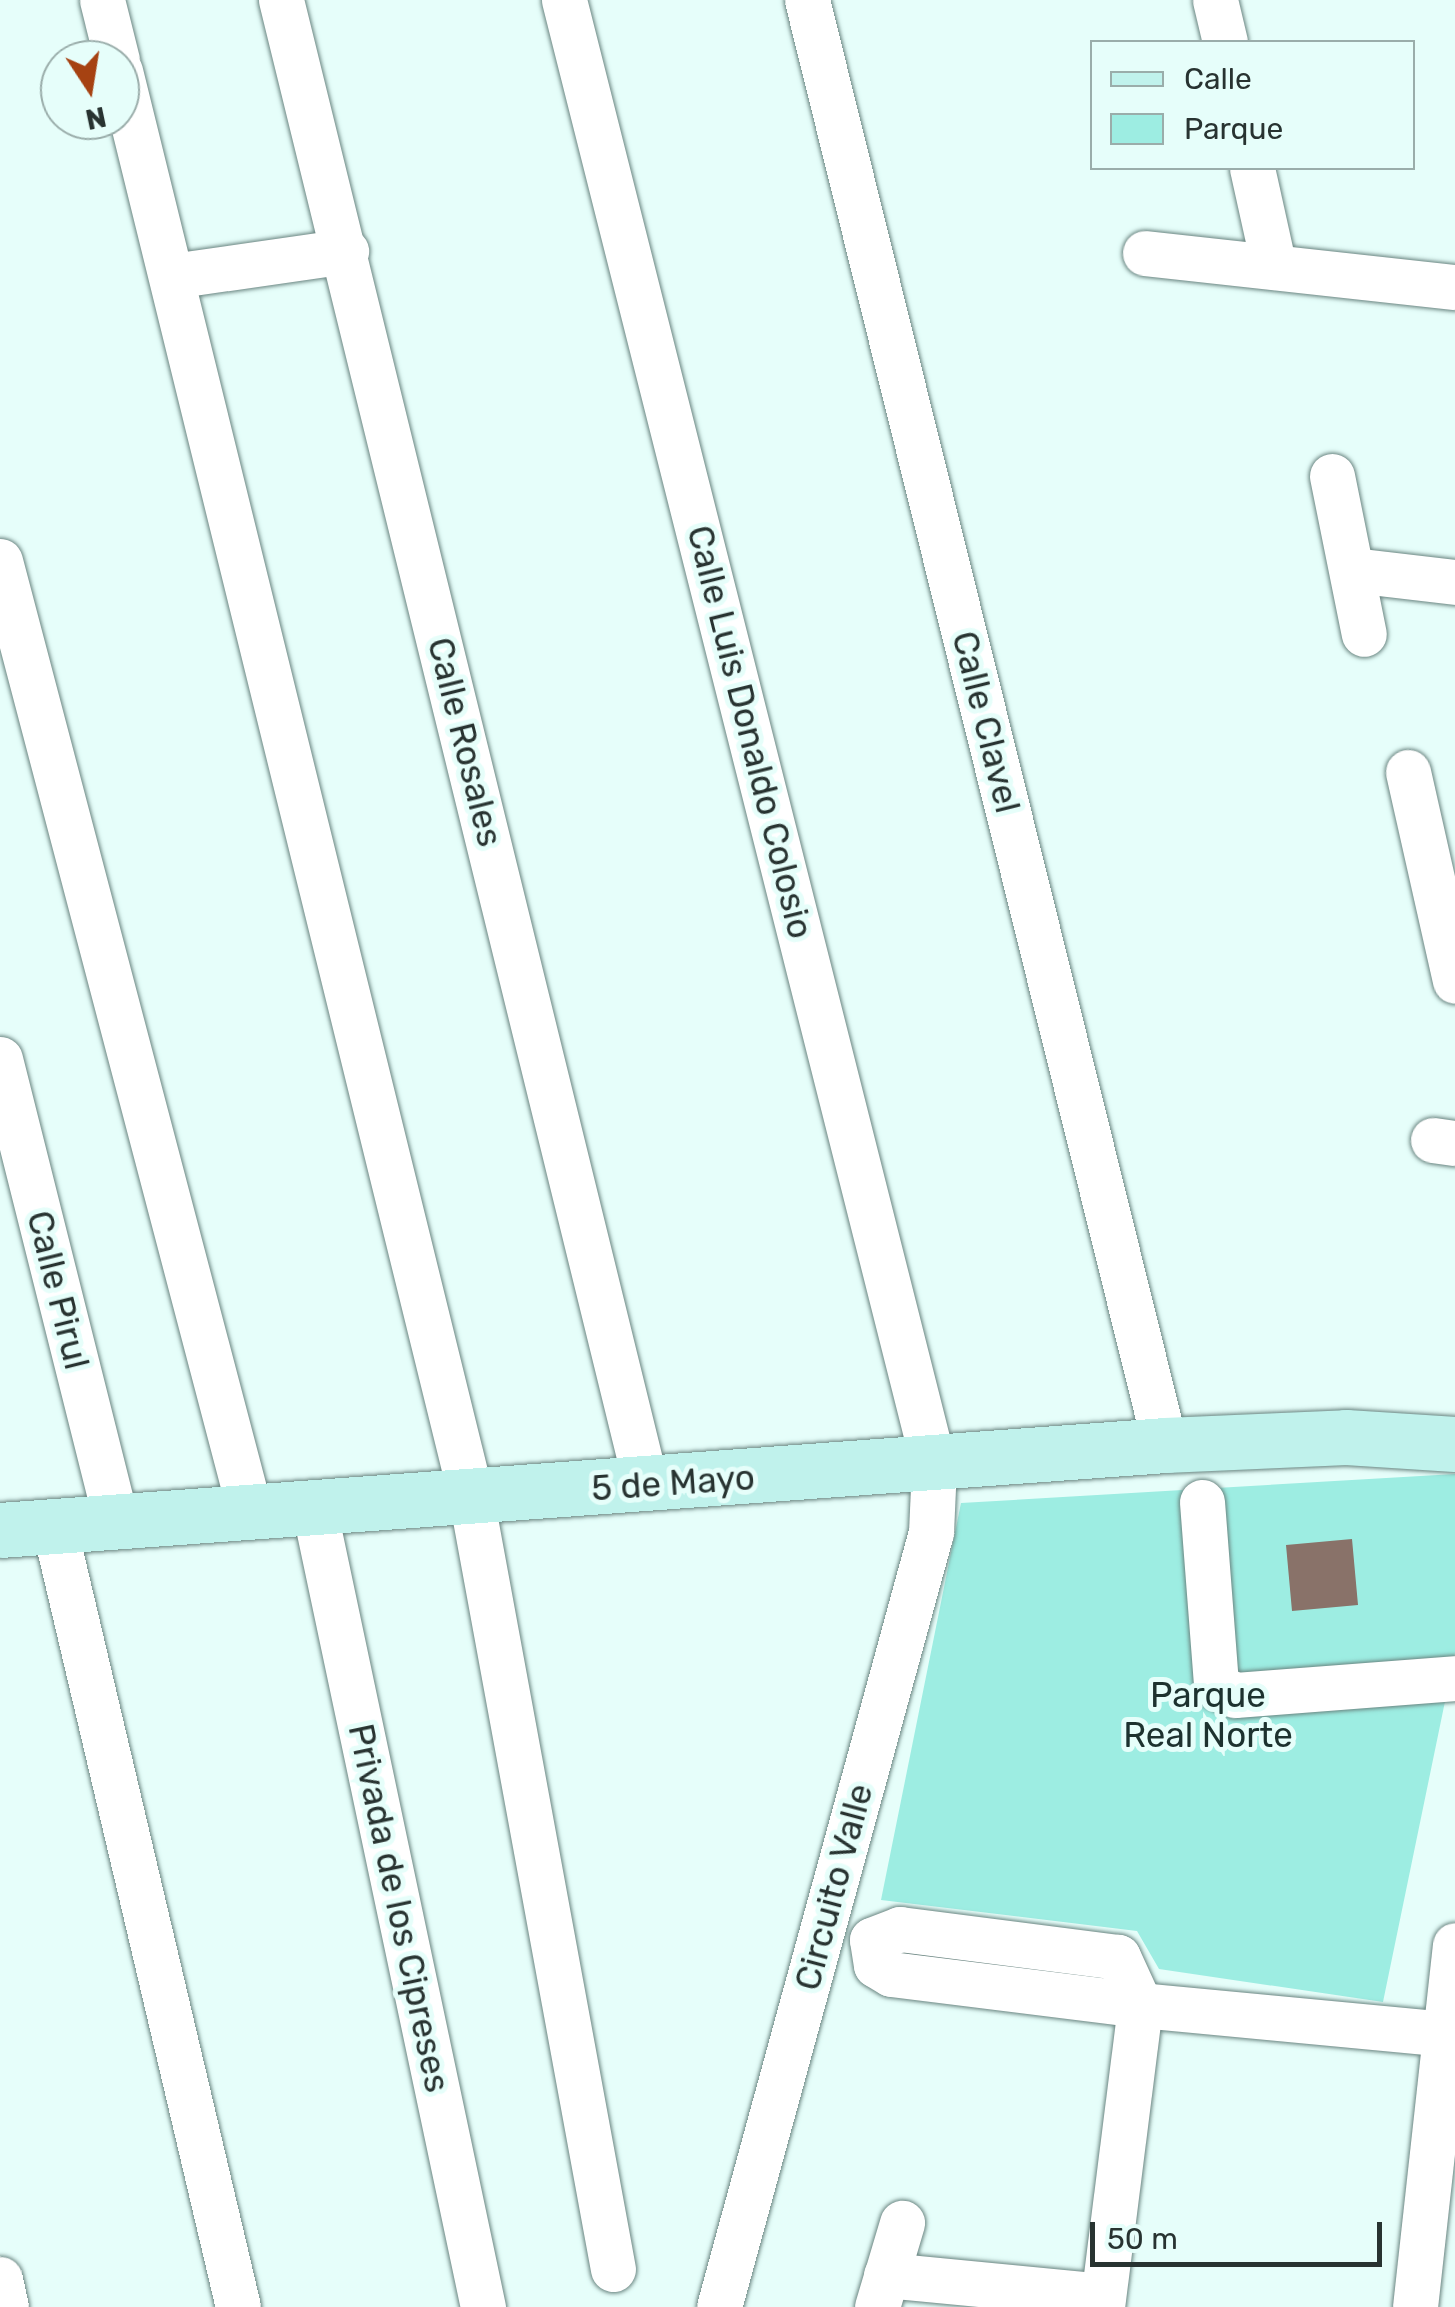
<!DOCTYPE html>
<html>
<head>
<meta charset="utf-8">
<style>
	body { margin:0 }
	#map { position:relative; width:1455px; height:2307px; overflow:hidden; background:#e6fefa; font-family:Rubik,sans-serif }
	div>[style] { position:absolute }
	.green>* { inset:0; background:#9dede2 }
	.building>* { inset:0; background:#897269 }
	.roads { filter:drop-shadow(0 0 2px #6a8581) drop-shadow(0 0 2px #6a8581) }
	.street>* { height:45px; margin:-22.5px; padding:0 22.5px; transform-origin:22.5px; border-radius:22.5px; background:#fff }
	.secondary>* { height:55px; margin:-27.5px; padding:0 27.5px; transform-origin:27.5px; border-radius:27.5px; background:#c0f2ec }
	span { translate:-50% -50%; white-space:nowrap; text-align:center; line-height:1.15; -webkit-text-stroke:10px #e6fefa; paint-order:stroke }
	.street-label { font-size:35px; color:#283331 }
	.park-label { font-size:35px; color:#1d322f }
	.legend { position:absolute; left:1090px; top:40px; width:325px; height:130px; box-sizing:border-box; background:#e6fefa; border:2px solid #9aadaa; margin:0; padding:12px 18px; list-style:none; font-size:30px; color:#283331 }
	.legend li { display:flex; align-items:center; gap:20px; height:50px }
	.legend b { width:50px; border:2px solid #9aadaa }
	.north { position:absolute; left:40px; top:40px; width:100px; height:100px; box-sizing:border-box; background:#e6fefa; border:2px solid #9aadaa; border-radius:50%; rotate:168deg; font-size:28px; font-weight:700; line-height:40px; text-align:center; color:#283331 }
	.north::after { content:''; display:block; margin:auto; width:35px; height:45px; background:#a64212; clip-path:polygon(50% 0,100% 100%,50% 72%,0 100%) }
	.scale { position:absolute; left:1090px; top:2222px; width:292px; height:45px; box-sizing:border-box; border:5px solid #283331; border-top:0; padding-left:12px; font-size:30px; line-height:35px; white-space:nowrap; color:#283331; -webkit-text-stroke:8px #e6fefa; paint-order:stroke }
</style>
</head>
<body>
<div id="map">
	<div class="green">
		<i style="clip-path:polygon(1455px 1474px,1455px 1653px,1383px 2002px,1159px 1969px,1137px 1931px,881px 1900px,961px 1503px)"></i>
	</div>
	<div class="building">
		<i style="clip-path:polygon(1352px 1539px,1358px 1605px,1292px 1611px,1286px 1545px)"></i>
	</div>
	<div class="roads">
		<div class="street">
			<i style="left:102px;top:0;width:62px;rotate:76deg"></i>
			<i style="left:281px;top:0;width:1529px;rotate:76.19deg"></i>
			<i style="left:564px;top:0;width:1512px;rotate:75.84deg"></i>
			<i style="left:934px;top:1466px;width:66px;rotate:92.6deg"></i>
			<i style="left:931px;top:1532px;width:803px;rotate:105.3deg"></i>
			<i style="left:807px;top:0;width:1489px;rotate:76.09deg"></i>
			<i style="left:1215px;top:0;width:43px;rotate:76.6deg"></i>
			<i style="left:120px;top:71px;width:1469px;rotate:76.17deg"></i>
			<i style="left:471px;top:1497px;width:785px;rotate:79.58deg"></i>
			<i style="left:1252px;top:168px;width:101px;rotate:77.5deg"></i>
			<i style="left:1145px;top:253px;width:312px;rotate:6.3deg"></i>
			<i style="left:172px;top:276px;width:176px;rotate:-8.2deg"></i>
			<i style="left:1332px;top:476px;width:161px;rotate:78.6deg"></i>
			<i style="left:0;top:561px;width:983px;rotate:75.27deg"></i>
			<i style="left:1353px;top:570px;width:103px;rotate:6.7deg"></i>
			<i style="left:1408px;top:772px;width:214px;rotate:77.3deg"></i>
			<i style="left:0;top:1059px;width:477px;rotate:75.9deg"></i>
			<i style="left:1433px;top:1140px;width:22px;rotate:8deg"></i>
			<i style="left:1202px;top:1502px;width:185px;rotate:85.6deg"></i>
			<i style="left:1216px;top:1686px;width:21px;rotate:25deg"></i>
			<i style="left:1235px;top:1695px;width:221px;rotate:-4.4deg"></i>
			<i style="left:314px;top:1508px;width:817px;rotate:78.06deg"></i>
			<i style="left:54px;top:1526px;width:802px;rotate:76.74deg"></i>
			<i style="left:1140px;top:2005px;width:53px;rotate:-114.6deg"></i>
			<i style="left:1118px;top:1957px;width:220px;rotate:-172.7deg"></i>
			<i style="left:900px;top:1929px;width:30px;rotate:159deg"></i>
			<i style="left:872px;top:1940px;width:25px;rotate:81deg"></i>
			<i style="left:876px;top:1965px;width:17px;rotate:31deg"></i>
			<i style="left:891px;top:1974px;width:251px;rotate:7.1deg"></i>
			<i style="left:1140px;top:2005px;width:316px;rotate:5.4deg"></i>
			<i style="left:886px;top:2275px;width:218px;rotate:5.5deg"></i>
			<i style="left:0;top:2279px;width:29px;rotate:78deg"></i>
			<i style="left:877px;top:2307px;width:88px;rotate:-73.4deg"></i>
			<i style="left:1102px;top:2307px;width:304px;rotate:-82.8deg"></i>
			<i style="left:1415px;top:2307px;width:364px;rotate:-83.7deg"></i>
		</div>
		<div class="secondary">
			<i style="left:0;top:1530px;width:1168px;rotate:-4.17deg"></i>
			<i style="left:1165px;top:1445px;width:181px;rotate:-2.5deg"></i>
			<i style="left:1346px;top:1437px;width:109px;rotate:3.7deg"></i>
		</div>
	</div>
	<div class="street-label">
		<span style="left:986px;top:722px;rotate:76deg">Calle Clavel</span>
		<span style="left:750px;top:732px;rotate:76deg">Calle Luis Donaldo Colosio</span>
		<span style="left:465px;top:742px;rotate:76deg">Calle Rosales</span>
		<span style="left:58px;top:1290px;rotate:76deg">Calle Pirul</span>
		<span style="left:673px;top:1483px;rotate:-4deg">5 de Mayo</span>
		<span style="left:834px;top:1887px;rotate:-75deg">Circuito Valle</span>
		<span style="left:399px;top:1908px;rotate:78deg">Privada de los Cipreses</span>
	</div>
	<div class="park-label">
		<span style="left:1208px;top:1715px">Parque<br>Real Norte</span>
	</div>
	<ul class="legend">
	<li><b style="height:12px;background:#c0f2ec"></b>Calle</li>
	<li><b style="height:28px;background:#9dede2"></b>Parque</li>
	</ul>
	<div class="north">N</div>
	<div class="scale">50 m</div>
</div>
</body>
</html>
